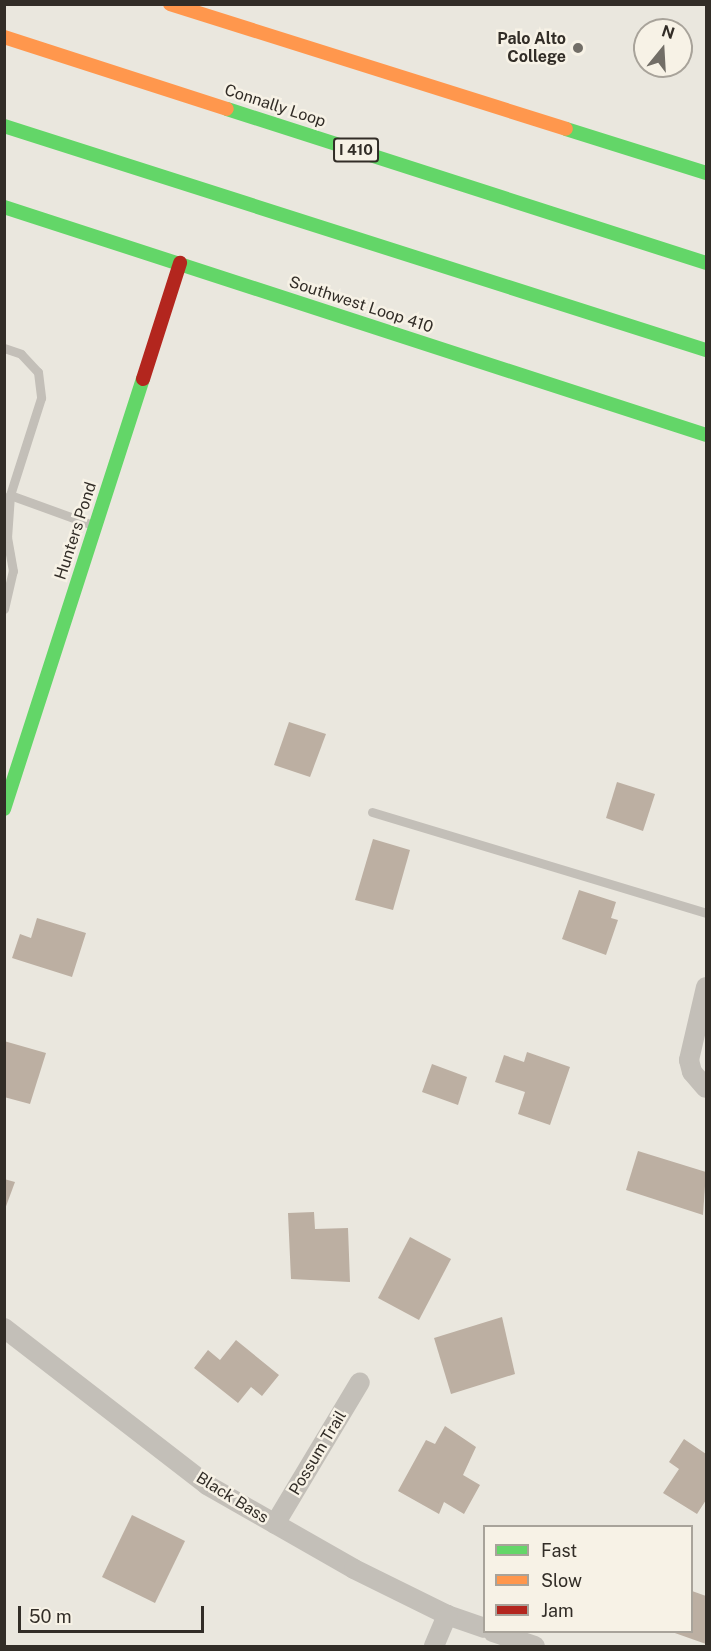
<!DOCTYPE html>
<html>
<head>
<meta charset="utf-8">
<style>
	body { margin:0 }
	#map { position:relative; width:711px; height:1651px; overflow:hidden; background:#eae7de; font-family:"Public Sans",sans-serif }
	div>[style] { position:absolute }
	.building>* { inset:0; background:#bcafa2 }
	.lane>* { height:9px; margin:-4.5px; padding:0 4.5px; transform-origin:4.5px; border-radius:4.5px; background:#c3bfb8 }
	.street>* { height:20px; margin:-10px; padding:0 10px; transform-origin:10px; border-radius:10px; background:#c3bfb8 }
	.fast>* { height:14px; margin:-7px; padding:0 7px; transform-origin:7px; border-radius:7px; background:#63d668 }
	.slow>* { height:14px; margin:-7px; padding:0 7px; transform-origin:7px; border-radius:7px; background:#ff974d }
	.jam>* { height:14px; margin:-7px; padding:0 7px; transform-origin:7px; border-radius:7px; background:#b3261e }
	.dots>* { width:16px; height:16px; translate:-50% -50%; box-sizing:border-box; border:3px solid #f7f2e6; border-radius:50% }
	span { translate:-50% -50%; white-space:nowrap; text-align:center; line-height:1.15; -webkit-text-stroke:5px #f7f2e6; paint-order:stroke }
	.shield-label span { padding:2px 4px; background:#f7f2e6; border:2px solid; border-radius:4px; -webkit-text-stroke-width:0 }
	.shield-label { font-size:15px; color:#322d27; font-weight:700 }
	.poi-label { font-size:16px; color:#322d27; font-weight:700 }
	.right { translate:-100% -50%; text-align:right }
	.street-label { font-size:16px; color:#322d27 }
	.frame { position:absolute; inset:0; border:6px solid #322d27; pointer-events:none }
	.legend { position:absolute; left:483px; top:1525px; width:210px; height:108px; box-sizing:border-box; background:#f7f2e6; border:2px solid #a8a39a; margin:0; padding:8px 10px; list-style:none; font-size:18px; color:#322d27 }
	.legend li { display:flex; align-items:center; gap:12px; height:30px }
	.legend b { width:30px; border:2px solid #a8a39a }
	.north { position:absolute; left:633px; top:18px; width:60px; height:60px; box-sizing:border-box; background:#f7f2e6; border:2px solid #a8a39a; border-radius:50%; rotate:18deg; font-size:16px; font-weight:700; line-height:24px; text-align:center; color:#322d27 }
	.north::after { content:''; display:block; margin:auto; width:21px; height:27px; background:#726e67; clip-path:polygon(50% 0,100% 100%,50% 72%,0 100%) }
	.scale { position:absolute; left:18px; top:1606px; width:186px; height:27px; box-sizing:border-box; border:3px solid #322d27; border-top:0; padding-left:8px; font-size:18px; line-height:21px; white-space:nowrap; color:#322d27; -webkit-text-stroke:4px #f7f2e6; paint-order:stroke }
</style>
</head>
<body>
<div id="map">
	<div class="building">
		<i style="clip-path:polygon(289px 722px,326px 734px,310px 777px,274px 765px)"></i>
		<i style="clip-path:polygon(617px 782px,655px 794px,643px 831px,606px 818px)"></i>
		<i style="clip-path:polygon(373px 839px,410px 850px,393px 910px,355px 900px)"></i>
		<i style="clip-path:polygon(579px 890px,616px 902px,611px 918px,618px 920px,606px 955px,562px 939px)"></i>
		<i style="clip-path:polygon(37px 918px,86px 933px,72px 977px,12px 958px,20px 934px,31px 938px)"></i>
		<i style="clip-path:polygon(4px 1041px,46px 1053px,30px 1104px,4px 1097px)"></i>
		<i style="clip-path:polygon(527px 1052px,570px 1067px,550px 1125px,518px 1114px,525px 1092px,495px 1082px,504px 1055px,524px 1062px)"></i>
		<i style="clip-path:polygon(432px 1064px,467px 1077px,458px 1105px,422px 1092px)"></i>
		<i style="clip-path:polygon(638px 1151px,706px 1172px,703px 1215px,626px 1190px)"></i>
		<i style="clip-path:polygon(4px 1179px,15px 1182px,5px 1209px,4px 1209px)"></i>
		<i style="clip-path:polygon(314px 1212px,315px 1229px,348px 1228px,350px 1282px,291px 1279px,288px 1213px)"></i>
		<i style="clip-path:polygon(410px 1237px,451px 1259px,419px 1320px,378px 1298px)"></i>
		<i style="clip-path:polygon(502px 1317px,515px 1374px,451px 1394px,434px 1338px)"></i>
		<i style="clip-path:polygon(236px 1340px,279px 1375px,262px 1396px,251px 1387px,238px 1403px,194px 1368px,208px 1350px,220px 1360px)"></i>
		<i style="clip-path:polygon(445px 1426px,476px 1447px,463px 1475px,480px 1485px,464px 1514px,444px 1502px,439px 1514px,398px 1491px,426px 1440px,435px 1444px)"></i>
		<i style="clip-path:polygon(684px 1439px,706px 1454px,706px 1500px,697px 1514px,663px 1493px,679px 1469px,669px 1462px)"></i>
		<i style="clip-path:polygon(132px 1515px,185px 1541px,155px 1603px,102px 1577px)"></i>
		<i style="clip-path:polygon(692px 1591px,706px 1596px,706px 1644px,672px 1632px,692px 1632px)"></i>
	</div>
	<div class="lane">
		<i style="left:4px;top:348px;width:18px;rotate:19deg"></i>
		<i style="left:21px;top:354px;width:25px;rotate:47deg"></i>
		<i style="left:38px;top:372px;width:26px;rotate:83deg"></i>
		<i style="left:41px;top:398px;width:102px;rotate:107.7deg"></i>
		<i style="left:10px;top:495px;width:88px;rotate:19.9deg"></i>
		<i style="left:4px;top:609px;width:39px;rotate:-77deg"></i>
		<i style="left:13px;top:571px;width:34px;rotate:-100deg"></i>
		<i style="left:7px;top:538px;width:43px;rotate:-86deg"></i>
		<i style="left:372px;top:812px;width:349px;rotate:16.8deg"></i>
	</div>
	<div class="street">
		<i style="left:706px;top:987px;width:75px;rotate:103.1deg"></i>
		<i style="left:689px;top:1060px;width:12px;rotate:76deg"></i>
		<i style="left:692px;top:1072px;width:21px;rotate:49deg"></i>
		<i style="left:4px;top:1328px;width:257px;rotate:37.7deg"></i>
		<i style="left:207px;top:1485px;width:169px;rotate:29.7deg"></i>
		<i style="left:354px;top:1569px;width:104px;rotate:26.3deg"></i>
		<i style="left:447px;top:1615px;width:39px;rotate:19deg"></i>
		<i style="left:275px;top:1524px;width:165px;rotate:-59.1deg"></i>
		<i style="left:493px;top:1632px;width:44px;rotate:18.4deg"></i>
		<i style="left:434px;top:1646px;width:34px;rotate:-67deg"></i>
	</div>
	<div class="fast">
		<i style="left:227px;top:109px;width:503px;rotate:17.82deg"></i>
		<i style="left:4px;top:126px;width:737px;rotate:17.7deg"></i>
		<i style="left:566px;top:129px;width:147px;rotate:17.4deg"></i>
		<i style="left:4px;top:207px;width:738px;rotate:17.99deg"></i>
		<i style="left:4px;top:809px;width:452px;rotate:-72.1deg"></i>
	</div>
	<div class="slow">
		<i style="left:170px;top:4px;width:415px;rotate:17.5deg"></i>
		<i style="left:4px;top:37px;width:234px;rotate:17.9deg"></i>
	</div>
	<div class="jam">
		<i style="left:143px;top:379px;width:122px;rotate:-72.3deg"></i>
	</div>
	<div class="dots">
		<i style="left:578px;top:48px;background:#726e67"></i>
	</div>
	<div class="shield-label">
		<span style="left:356px;top:150px">I 410</span>
	</div>
	<div class="poi-label">
		<span class="right" style="left:566px;top:48px">Palo Alto<br>College</span>
	</div>
	<div class="street-label">
		<span style="left:275px;top:106px;rotate:18deg">Connally Loop</span>
		<span style="left:361px;top:305px;rotate:18deg">Southwest Loop 410</span>
		<span style="left:76px;top:531px;rotate:-72deg">Hunters Pond</span>
		<span style="left:318px;top:1453px;rotate:-59deg">Possum Trail</span>
		<span style="left:232px;top:1498px;rotate:32deg">Black Bass</span>
	</div>
	<div class="frame"></div>
	<ul class="legend">
	<li><b style="height:8px;background:#63d668"></b>Fast</li>
	<li><b style="height:8px;background:#ff974d"></b>Slow</li>
	<li><b style="height:8px;background:#b3261e"></b>Jam</li>
	</ul>
	<div class="north">N</div>
	<div class="scale">50 m</div>
</div>
</body>
</html>
